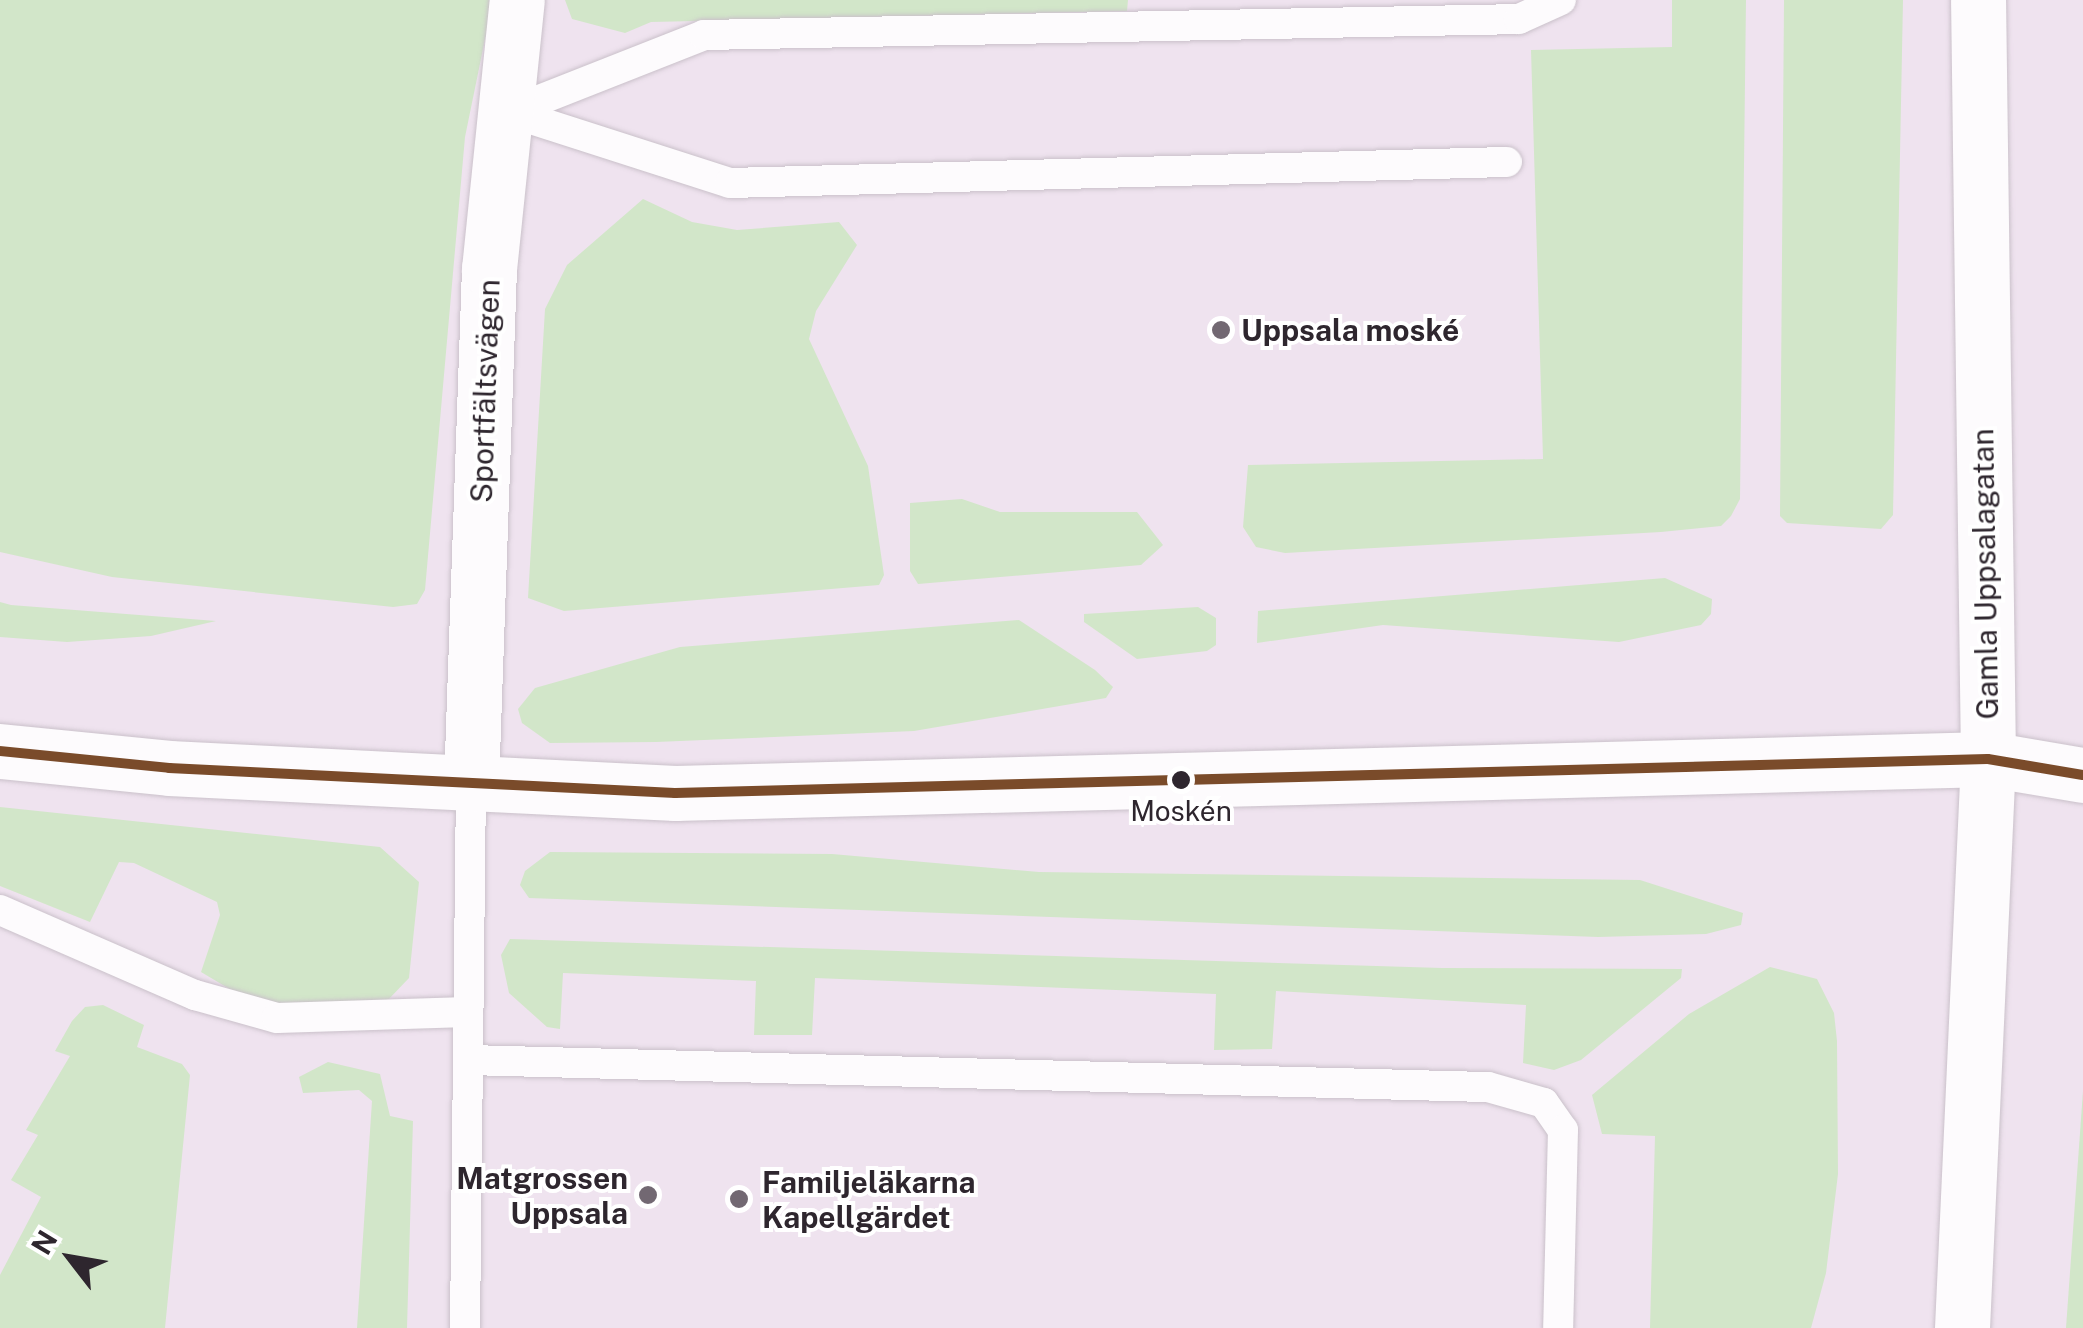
<!DOCTYPE html>
<html>
<head>
<meta charset="utf-8">
<style>
	body { margin:0 }
	#map { position:relative; width:2083px; height:1328px; overflow:hidden; background:#efe3ef; font-family:"Public Sans",sans-serif }
	div>[style] { position:absolute }
	.green>* { inset:0; background:#d2e6c9 }
	.roads { filter:drop-shadow(0 0 2px #cac1ca) drop-shadow(0 0 2px #cac1ca) }
	.lane>* { height:30px; margin:-15px; padding:0 15px; transform-origin:15px; border-radius:15px; background:#fdfbfd }
	.street>* { height:55px; margin:-27.5px; padding:0 27.5px; transform-origin:27.5px; border-radius:27.5px; background:#fdfbfd }
	.secondary>* { height:55px; margin:-27.5px; padding:0 27.5px; transform-origin:27.5px; border-radius:27.5px; background:#fdfbfd }
	.bus-1>* { height:10px; margin:-5px; padding:0 5px; transform-origin:5px; border-radius:5px; background:#7a4b2a }
	.dots>* { width:28px; height:28px; translate:-50% -50%; box-sizing:border-box; border:5px solid #fff; border-radius:50% }
	span { translate:-50% -50%; white-space:nowrap; text-align:center; line-height:1.15; -webkit-text-stroke:8px #fff; paint-order:stroke }
	.bus-label { font-size:28px; color:#2e262e }
	.poi-label { font-size:30px; color:#2e262e; font-weight:700 }
	.left { translate:0 -50%; text-align:left }
	.right { translate:-100% -50%; text-align:right }
	.street-label { font-size:30px; color:#2e262e }
	.north { position:absolute; left:20px; top:1208px; width:100px; height:100px; -webkit-text-stroke:8px #fff; paint-order:stroke; rotate:301deg; font-size:28px; font-weight:700; line-height:40px; text-align:center; color:#2e262e }
	.north::after { content:''; display:block; margin:auto; width:35px; height:45px; background:#2e262e; clip-path:polygon(50% 0,100% 100%,50% 72%,0 100%) }
</style>
</head>
<body>
<div id="map">
	<div class="green">
		<i style="clip-path:polygon(0 0,493px 0,465px 137px,425px 590px,417px 604px,393px 607px,112px 577px,0 552px)"></i>
		<i style="clip-path:polygon(565px 0,1128px 0,1127px 11px,651px 22px,625px 33px,572px 19px)"></i>
		<i style="clip-path:polygon(1672px 0,1746px 0,1740px 499px,1731px 516px,1721px 526px,1661px 532px,1285px 553px,1256px 547px,1243px 527px,1248px 465px,1543px 459px,1531px 50px,1672px 47px)"></i>
		<i style="clip-path:polygon(1784px 0,1903px 0,1893px 515px,1881px 529px,1787px 523px,1780px 516px)"></i>
		<i style="clip-path:polygon(643px 199px,692px 222px,737px 230px,839px 222px,857px 245px,816px 311px,809px 339px,868px 466px,884px 575px,879px 585px,564px 611px,528px 598px,545px 309px,567px 265px)"></i>
		<i style="clip-path:polygon(962px 499px,1000px 512px,1137px 512px,1163px 545px,1141px 565px,918px 584px,910px 571px,910px 503px)"></i>
		<i style="clip-path:polygon(1665px 578px,1712px 599px,1711px 614px,1701px 625px,1619px 642px,1383px 625px,1257px 643px,1258px 611px)"></i>
		<i style="clip-path:polygon(0 602px,11px 605px,216px 621px,151px 636px,67px 642px,0 637px)"></i>
		<i style="clip-path:polygon(1198px 607px,1216px 618px,1216px 645px,1207px 651px,1137px 659px,1084px 622px,1084px 614px)"></i>
		<i style="clip-path:polygon(1019px 620px,1095px 670px,1113px 687px,1106px 698px,914px 731px,656px 742px,550px 743px,522px 723px,518px 709px,535px 688px,680px 647px)"></i>
		<i style="clip-path:polygon(0 807px,380px 847px,419px 882px,409px 978px,387px 1001px,367px 1006px,272px 1003px,238px 994px,201px 972px,220px 915px,217px 902px,134px 863px,119px 862px,90px 922px,0 886px)"></i>
		<i style="clip-path:polygon(550px 852px,832px 854px,1039px 872px,1640px 880px,1743px 913px,1741px 925px,1706px 934px,1598px 937px,529px 898px,520px 885px,525px 871px)"></i>
		<i style="clip-path:polygon(510px 939px,1442px 968px,1682px 969px,1681px 978px,1581px 1060px,1554px 1070px,1523px 1063px,1526px 1005px,1276px 991px,1272px 1049px,1214px 1050px,1216px 994px,815px 978px,812px 1035px,754px 1035px,756px 981px,563px 973px,560px 1029px,547px 1027px,509px 993px,501px 955px)"></i>
		<i style="clip-path:polygon(1770px 967px,1817px 979px,1834px 1013px,1837px 1041px,1838px 1174px,1826px 1273px,1811px 1328px,1650px 1328px,1655px 1136px,1602px 1134px,1592px 1095px,1689px 1014px)"></i>
		<i style="clip-path:polygon(103px 1005px,144px 1025px,137px 1047px,182px 1064px,190px 1075px,165px 1328px,0 1328px,0 1275px,41px 1197px,11px 1180px,38px 1135px,26px 1130px,70px 1056px,55px 1051px,72px 1021px,85px 1007px)"></i>
		<i style="clip-path:polygon(328px 1062px,380px 1074px,390px 1116px,413px 1121px,407px 1328px,357px 1328px,372px 1101px,359px 1090px,303px 1093px,299px 1077px)"></i>
		<i style="clip-path:polygon(2083px 1091px,2083px 1328px,2066px 1328px)"></i>
	</div>
	<div class="roads">
		<div class="lane">
			<i style="left:509px;top:112px;width:210px;rotate:-21.5deg"></i>
			<i style="left:704px;top:35px;width:815px;rotate:-1.12deg"></i>
			<i style="left:1519px;top:19px;width:46px;rotate:-24.3deg"></i>
			<i style="left:509px;top:112px;width:232px;rotate:17.8deg"></i>
			<i style="left:730px;top:183px;width:777px;rotate:-1.55deg"></i>
			<i style="left:0;top:910px;width:213px;rotate:23.6deg"></i>
			<i style="left:195px;top:995px;width:85px;rotate:15.7deg"></i>
			<i style="left:277px;top:1018px;width:191px;rotate:-1.8deg"></i>
			<i style="left:468px;top:1060px;width:1020px;rotate:1.52deg"></i>
			<i style="left:1488px;top:1087px;width:58px;rotate:15.9deg"></i>
			<i style="left:1544px;top:1103px;width:33px;rotate:55deg"></i>
			<i style="left:1563px;top:1130px;width:198px;rotate:91.4deg"></i>
			<i style="left:465px;top:1328px;width:544px;rotate:-89.37deg"></i>
		</div>
		<div class="street">
			<i style="left:471px;top:784px;width:515px;rotate:-88deg"></i>
			<i style="left:489px;top:269px;width:270px;rotate:-84.1deg"></i>
		</div>
		<div class="secondary">
			<i style="left:0;top:751px;width:170px;rotate:5.7deg"></i>
			<i style="left:169px;top:768px;width:507px;rotate:2.83deg"></i>
			<i style="left:675px;top:793px;width:1313px;rotate:-1.48deg"></i>
			<i style="left:1988px;top:759px;width:96px;rotate:9.6deg"></i>
			<i style="left:1962px;top:1328px;width:570px;rotate:-87.38deg"></i>
			<i style="left:1988px;top:759px;width:759px;rotate:-90.75deg"></i>
		</div>
	</div>
	<div class="bus-1">
		<i style="left:0;top:751px;width:170px;rotate:5.7deg"></i>
		<i style="left:169px;top:768px;width:507px;rotate:2.83deg"></i>
		<i style="left:675px;top:793px;width:1313px;rotate:-1.48deg"></i>
		<i style="left:1988px;top:759px;width:96px;rotate:9.6deg"></i>
	</div>
	<div class="dots">
		<i style="left:1221px;top:330px;background:#726872"></i>
		<i style="left:1181px;top:780px;background:#2e262e"></i>
		<i style="left:648px;top:1195px;background:#726872"></i>
		<i style="left:739px;top:1199px;background:#726872"></i>
	</div>
	<div class="bus-label">
		<span style="left:1181px;top:811px">Moskén</span>
	</div>
	<div class="poi-label">
		<span class="left" style="left:1241px;top:330px">Uppsala moské</span>
		<span class="right" style="left:628px;top:1195px">Matgrossen<br>Uppsala</span>
		<span class="left" style="left:762px;top:1199px">Familjeläkarna<br>Kapellgärdet</span>
	</div>
	<div class="street-label">
		<span style="left:485px;top:391px;rotate:-88deg">Sportfältsvägen</span>
		<span style="left:1985px;top:574px;rotate:-91deg">Gamla Uppsalagatan</span>
	</div>
	<div class="north">N</div>
</div>
</body>
</html>
